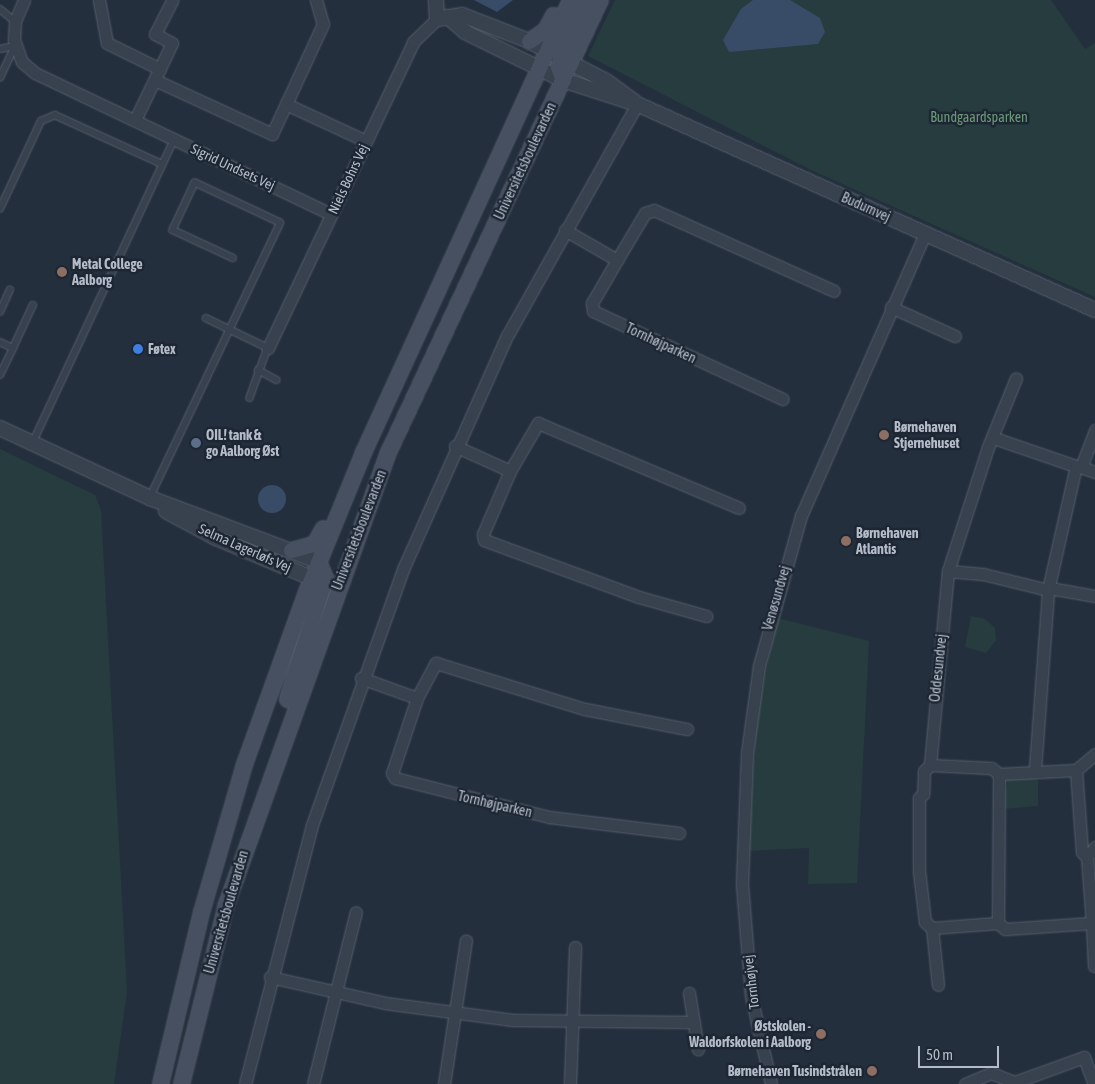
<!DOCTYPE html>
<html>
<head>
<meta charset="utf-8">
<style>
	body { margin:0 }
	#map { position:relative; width:1095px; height:1084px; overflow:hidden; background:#242f3e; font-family:"Asap Condensed",sans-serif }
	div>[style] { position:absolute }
	.green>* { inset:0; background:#263c3f }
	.water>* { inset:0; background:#394c67 }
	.round { border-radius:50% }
	.roads { filter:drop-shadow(0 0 1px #565f6c) drop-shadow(0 0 1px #565f6c) }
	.service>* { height:5.5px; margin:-2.75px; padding:0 2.75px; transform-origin:2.75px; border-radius:2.75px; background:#38414e }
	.minor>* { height:11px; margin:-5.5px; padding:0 5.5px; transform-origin:5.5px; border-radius:5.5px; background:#38414e }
	.tertiary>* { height:14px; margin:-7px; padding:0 7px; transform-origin:7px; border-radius:7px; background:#38414e }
	.secondary>* { height:15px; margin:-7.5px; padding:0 7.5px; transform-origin:7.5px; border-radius:7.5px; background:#465061 }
	.dots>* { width:14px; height:14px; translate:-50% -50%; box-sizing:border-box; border:2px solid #1d2633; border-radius:50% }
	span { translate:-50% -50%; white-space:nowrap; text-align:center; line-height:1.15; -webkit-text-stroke:5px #1d2633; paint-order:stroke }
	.park-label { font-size:14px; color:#6b9a76 }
	.street-label { font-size:14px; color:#b4bcc9 }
	.poi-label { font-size:14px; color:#b4bcc9; font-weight:700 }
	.left { translate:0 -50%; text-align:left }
	.right { translate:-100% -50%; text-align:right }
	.scale { position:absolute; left:918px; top:1046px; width:81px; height:22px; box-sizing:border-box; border:2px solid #b4bcc9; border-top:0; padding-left:6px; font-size:15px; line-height:18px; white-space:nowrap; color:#b4bcc9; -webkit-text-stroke:4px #1d2633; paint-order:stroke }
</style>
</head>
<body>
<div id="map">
	<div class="green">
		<i style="clip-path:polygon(615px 0,1051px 0,1085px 49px,1095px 43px,1095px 297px,811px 170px,588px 56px)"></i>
		<i style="clip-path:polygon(0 449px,95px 495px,101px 510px,127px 992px,114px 1084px,0 1084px)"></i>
		<i style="clip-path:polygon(971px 616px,985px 619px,995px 628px,996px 640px,986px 653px,965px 647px)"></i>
		<i style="clip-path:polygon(777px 618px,869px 641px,857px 883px,808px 884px,809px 848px,749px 851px,756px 723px)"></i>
		<i style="clip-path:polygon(1008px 779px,1038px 779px,1038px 806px,1003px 809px)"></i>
	</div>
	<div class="water">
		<i style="clip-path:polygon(474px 0,513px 0,497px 12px)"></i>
		<i style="clip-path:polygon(753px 0,790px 0,820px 18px,825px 32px,818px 44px,729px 52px,723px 40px,741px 9px)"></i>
		<i class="round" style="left:258px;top:485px;width:28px;height:28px"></i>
	</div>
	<div class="roads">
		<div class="service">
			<i style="left:0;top:9px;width:19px;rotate:39deg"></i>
			<i style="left:0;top:49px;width:15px;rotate:-11deg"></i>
			<i style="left:0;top:78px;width:35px;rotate:-65deg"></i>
			<i style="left:0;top:209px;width:97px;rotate:-65deg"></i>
			<i style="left:41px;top:121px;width:15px;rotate:-23deg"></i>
			<i style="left:55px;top:115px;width:118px;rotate:24.6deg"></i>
			<i style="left:0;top:312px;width:24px;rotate:-66deg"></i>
			<i style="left:206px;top:318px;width:69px;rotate:25.8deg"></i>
			<i style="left:268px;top:348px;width:53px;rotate:109.8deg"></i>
			<i style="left:0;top:342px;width:14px;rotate:25deg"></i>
			<i style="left:13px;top:348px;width:47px;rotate:-65.1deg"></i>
			<i style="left:258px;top:370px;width:21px;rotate:28deg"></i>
			<i style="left:0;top:375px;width:30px;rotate:-64deg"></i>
			<i style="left:33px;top:442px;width:334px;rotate:-65deg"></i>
			<i style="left:150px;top:497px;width:303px;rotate:-64.6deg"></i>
			<i style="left:280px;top:223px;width:94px;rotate:-154.8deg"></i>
			<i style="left:195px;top:183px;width:52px;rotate:115.1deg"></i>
			<i style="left:173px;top:230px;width:66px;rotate:25deg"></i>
		</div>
		<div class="minor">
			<i style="left:24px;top:0;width:23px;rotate:113deg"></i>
			<i style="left:15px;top:21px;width:19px;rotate:93deg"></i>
			<i style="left:14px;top:40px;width:23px;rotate:70deg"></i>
			<i style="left:22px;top:62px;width:17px;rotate:40deg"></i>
			<i style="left:35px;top:73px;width:328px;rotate:25.5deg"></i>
			<i style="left:99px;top:0;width:44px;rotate:79.5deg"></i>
			<i style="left:107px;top:43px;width:59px;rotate:26.1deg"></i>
			<i style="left:316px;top:0;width:25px;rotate:74deg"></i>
			<i style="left:323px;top:24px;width:88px;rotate:114.8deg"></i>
			<i style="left:286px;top:104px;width:88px;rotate:24.8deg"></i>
			<i style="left:155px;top:80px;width:129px;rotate:24.8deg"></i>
			<i style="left:272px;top:134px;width:33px;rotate:-65deg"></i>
			<i style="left:135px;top:120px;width:85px;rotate:-64.3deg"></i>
			<i style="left:172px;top:43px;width:19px;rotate:-152deg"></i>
			<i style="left:155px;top:34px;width:38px;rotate:-63deg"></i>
			<i style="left:565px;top:230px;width:60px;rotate:30deg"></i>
			<i style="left:617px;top:260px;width:55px;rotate:-59.2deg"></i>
			<i style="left:645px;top:213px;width:9px;rotate:-18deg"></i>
			<i style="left:654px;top:210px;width:197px;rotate:24.2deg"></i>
			<i style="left:617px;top:260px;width:50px;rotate:120.2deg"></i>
			<i style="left:592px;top:303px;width:8px;rotate:83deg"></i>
			<i style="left:593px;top:311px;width:209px;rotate:24.9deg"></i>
			<i style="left:891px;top:307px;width:70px;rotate:24.4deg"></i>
			<i style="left:268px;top:348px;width:339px;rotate:-64.6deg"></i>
			<i style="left:413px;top:42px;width:33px;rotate:-44deg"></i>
			<i style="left:994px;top:438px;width:87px;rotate:18.9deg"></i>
			<i style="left:455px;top:446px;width:60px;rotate:24.4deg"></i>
			<i style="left:510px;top:471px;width:69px;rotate:113.2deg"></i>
			<i style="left:483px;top:534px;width:6px;rotate:81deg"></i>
			<i style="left:484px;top:540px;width:165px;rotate:20.2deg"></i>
			<i style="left:639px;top:597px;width:70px;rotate:15.8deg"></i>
			<i style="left:1081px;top:467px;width:15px;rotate:20deg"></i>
			<i style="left:510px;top:471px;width:56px;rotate:-59.7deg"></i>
			<i style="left:538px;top:423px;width:218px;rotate:22.9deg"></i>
			<i style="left:948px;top:571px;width:35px;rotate:5deg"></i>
			<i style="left:983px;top:574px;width:67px;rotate:13.8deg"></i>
			<i style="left:1050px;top:588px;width:46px;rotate:10.1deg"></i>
			<i style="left:361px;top:678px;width:59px;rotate:19.7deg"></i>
			<i style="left:417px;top:698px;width:79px;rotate:108.4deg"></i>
			<i style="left:392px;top:773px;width:6px;rotate:59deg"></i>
			<i style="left:395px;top:778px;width:159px;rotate:14.2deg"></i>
			<i style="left:549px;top:817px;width:131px;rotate:7deg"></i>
			<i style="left:417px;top:698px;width:40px;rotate:-62deg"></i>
			<i style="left:436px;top:663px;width:156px;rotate:17.2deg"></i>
			<i style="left:585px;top:709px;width:104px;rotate:11.1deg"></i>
			<i style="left:930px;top:765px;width:195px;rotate:-84.7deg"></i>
			<i style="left:948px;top:571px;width:130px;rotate:-72.1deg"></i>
			<i style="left:988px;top:447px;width:74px;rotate:-67.9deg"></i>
			<i style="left:1035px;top:769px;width:179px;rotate:-85.8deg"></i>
			<i style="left:1048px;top:590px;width:127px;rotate:-77.3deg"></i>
			<i style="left:1076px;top:466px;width:5px;rotate:11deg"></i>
			<i style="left:1081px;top:467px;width:40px;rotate:-69deg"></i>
			<i style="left:1076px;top:770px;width:25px;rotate:-40deg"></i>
			<i style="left:1087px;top:857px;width:7px;rotate:-135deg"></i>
			<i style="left:1082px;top:852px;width:82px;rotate:-94.2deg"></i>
			<i style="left:1076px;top:770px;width:77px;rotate:177deg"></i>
			<i style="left:999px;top:774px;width:10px;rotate:-143deg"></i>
			<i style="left:991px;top:768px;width:61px;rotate:-177.2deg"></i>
			<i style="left:930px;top:765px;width:8px;rotate:135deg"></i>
			<i style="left:924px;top:771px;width:23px;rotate:92deg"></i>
			<i style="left:923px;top:794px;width:6px;rotate:135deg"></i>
			<i style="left:919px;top:798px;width:73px;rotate:90deg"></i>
			<i style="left:919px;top:871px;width:51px;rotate:83.3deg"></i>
			<i style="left:925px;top:922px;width:9px;rotate:41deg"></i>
			<i style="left:932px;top:928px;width:66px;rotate:-4.3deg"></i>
			<i style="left:998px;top:923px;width:9px;rotate:41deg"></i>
			<i style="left:1005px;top:929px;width:87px;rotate:-3.9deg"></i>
			<i style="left:1092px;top:923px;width:66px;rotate:-94.3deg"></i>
			<i style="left:1087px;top:857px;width:13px;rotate:-51deg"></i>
			<i style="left:998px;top:923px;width:149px;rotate:-89.6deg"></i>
			<i style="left:1092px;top:923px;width:43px;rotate:87.3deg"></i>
			<i style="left:932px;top:928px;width:57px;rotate:84deg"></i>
			<i style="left:270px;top:977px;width:118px;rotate:12.7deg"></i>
			<i style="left:385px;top:1003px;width:129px;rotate:7.6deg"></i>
			<i style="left:513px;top:1020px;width:181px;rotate:0.6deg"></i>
			<i style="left:689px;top:993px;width:57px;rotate:80.9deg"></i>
			<i style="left:245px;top:1084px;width:268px;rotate:-75.5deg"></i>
			<i style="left:312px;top:825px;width:274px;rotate:-70.4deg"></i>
			<i style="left:404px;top:567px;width:253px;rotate:-66deg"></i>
			<i style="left:507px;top:336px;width:266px;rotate:-60.7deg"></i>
			<i style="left:313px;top:1084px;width:177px;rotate:-76deg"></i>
			<i style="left:444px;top:1084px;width:145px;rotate:-81.3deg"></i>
			<i style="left:570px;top:1084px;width:137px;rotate:-87.9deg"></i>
			<i style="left:771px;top:1084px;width:90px;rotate:-102.8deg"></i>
			<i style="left:751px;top:996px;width:112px;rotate:-94.6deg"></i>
			<i style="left:742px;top:884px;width:131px;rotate:-87.8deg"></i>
			<i style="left:747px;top:753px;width:88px;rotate:-82.1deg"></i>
			<i style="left:759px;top:666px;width:156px;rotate:-74.4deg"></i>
			<i style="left:801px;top:516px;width:308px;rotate:-66.3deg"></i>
			<i style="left:965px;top:1084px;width:28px;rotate:-23deg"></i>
			<i style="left:991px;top:1073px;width:26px;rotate:21deg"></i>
			<i style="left:1015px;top:1082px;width:73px;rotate:-19.9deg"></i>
			<i style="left:1084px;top:1057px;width:29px;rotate:70deg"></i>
		</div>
		<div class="tertiary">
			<i style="left:436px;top:0;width:19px;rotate:87deg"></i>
			<i style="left:437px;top:19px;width:25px;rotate:-9deg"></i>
			<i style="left:462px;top:15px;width:72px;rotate:21.2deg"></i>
			<i style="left:529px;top:41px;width:87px;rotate:27.5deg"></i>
			<i style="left:606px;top:81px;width:36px;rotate:36deg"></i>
			<i style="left:448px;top:17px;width:23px;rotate:41deg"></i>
			<i style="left:465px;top:32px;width:109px;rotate:26.1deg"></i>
			<i style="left:563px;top:80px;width:78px;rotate:18deg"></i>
			<i style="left:637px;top:104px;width:502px;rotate:24.22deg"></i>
			<i style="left:0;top:428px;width:166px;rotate:25deg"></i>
			<i style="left:150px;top:498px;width:179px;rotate:20.6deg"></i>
			<i style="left:166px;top:511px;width:55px;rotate:28.4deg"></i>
			<i style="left:214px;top:537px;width:116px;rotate:22.8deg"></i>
		</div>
		<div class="secondary">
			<i style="left:529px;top:41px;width:19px;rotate:-35deg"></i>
			<i style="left:545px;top:30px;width:17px;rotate:-62deg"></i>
			<i style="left:563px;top:80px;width:14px;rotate:-111deg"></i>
			<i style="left:558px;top:67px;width:16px;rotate:-79deg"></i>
			<i style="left:561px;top:51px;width:56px;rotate:-64.8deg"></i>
			<i style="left:291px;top:550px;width:24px;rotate:-15deg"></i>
			<i style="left:314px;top:544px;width:18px;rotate:-61deg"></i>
			<i style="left:287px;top:699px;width:127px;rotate:-72.6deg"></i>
			<i style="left:325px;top:578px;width:18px;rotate:-112deg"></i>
			<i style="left:160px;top:1084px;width:177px;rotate:-76.6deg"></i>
			<i style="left:201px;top:912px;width:154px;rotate:-73.8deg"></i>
			<i style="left:244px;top:764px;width:183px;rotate:-70.2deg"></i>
			<i style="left:306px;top:592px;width:151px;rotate:-67.8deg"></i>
			<i style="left:363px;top:452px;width:497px;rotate:-65.4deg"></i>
			<i style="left:181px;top:1084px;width:186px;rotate:-76deg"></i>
			<i style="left:226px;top:904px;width:480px;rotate:-70.3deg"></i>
			<i style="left:388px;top:452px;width:499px;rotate:-64.9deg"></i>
		</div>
	</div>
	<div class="dots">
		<i style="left:62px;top:272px;background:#8d6e63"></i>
		<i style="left:138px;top:349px;background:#3f7fe0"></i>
		<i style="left:884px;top:435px;background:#8d6e63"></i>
		<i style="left:196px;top:443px;background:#5c6f8a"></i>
		<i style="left:846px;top:541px;background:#8d6e63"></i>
		<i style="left:821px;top:1034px;background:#8d6e63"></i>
		<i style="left:872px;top:1071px;background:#8d6e63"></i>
	</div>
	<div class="park-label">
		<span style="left:979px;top:117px">Bundgaardsparken</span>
	</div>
	<div class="street-label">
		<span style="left:525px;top:161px;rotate:-65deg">Universitetsboulevarden</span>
		<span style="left:233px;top:167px;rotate:25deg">Sigrid Undsets Vej</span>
		<span style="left:348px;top:179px;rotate:-65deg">Niels Bohrs Vej</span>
		<span style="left:866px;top:207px;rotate:24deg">Budumvej</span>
		<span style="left:661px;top:343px;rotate:25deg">Tornhøjparken</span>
		<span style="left:359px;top:530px;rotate:-69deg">Universitetsboulevarden</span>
		<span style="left:245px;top:548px;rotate:24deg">Selma Lagerløfs Vej</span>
		<span style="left:776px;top:598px;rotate:-74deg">Venøsundvej</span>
		<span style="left:938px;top:668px;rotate:-84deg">Oddesundvej</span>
		<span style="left:495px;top:804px;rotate:13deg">Tornhøjparken</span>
		<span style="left:226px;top:912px;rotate:-74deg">Universitetsboulevarden</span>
		<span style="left:751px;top:982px;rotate:-97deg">Tornhøjvej</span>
	</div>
	<div class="poi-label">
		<span class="left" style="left:72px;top:272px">Metal College<br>Aalborg</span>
		<span class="left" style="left:148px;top:349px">Føtex</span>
		<span class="left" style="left:894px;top:435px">Børnehaven<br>Stjernehuset</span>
		<span class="left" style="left:206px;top:443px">OIL! tank &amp;<br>go Aalborg Øst</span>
		<span class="left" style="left:856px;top:541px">Børnehaven<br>Atlantis</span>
		<span class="right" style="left:811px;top:1034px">Østskolen -<br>Waldorfskolen i Aalborg</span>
		<span class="right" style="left:862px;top:1071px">Børnehaven Tusindstrålen</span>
	</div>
	<div class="scale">50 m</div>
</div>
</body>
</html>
